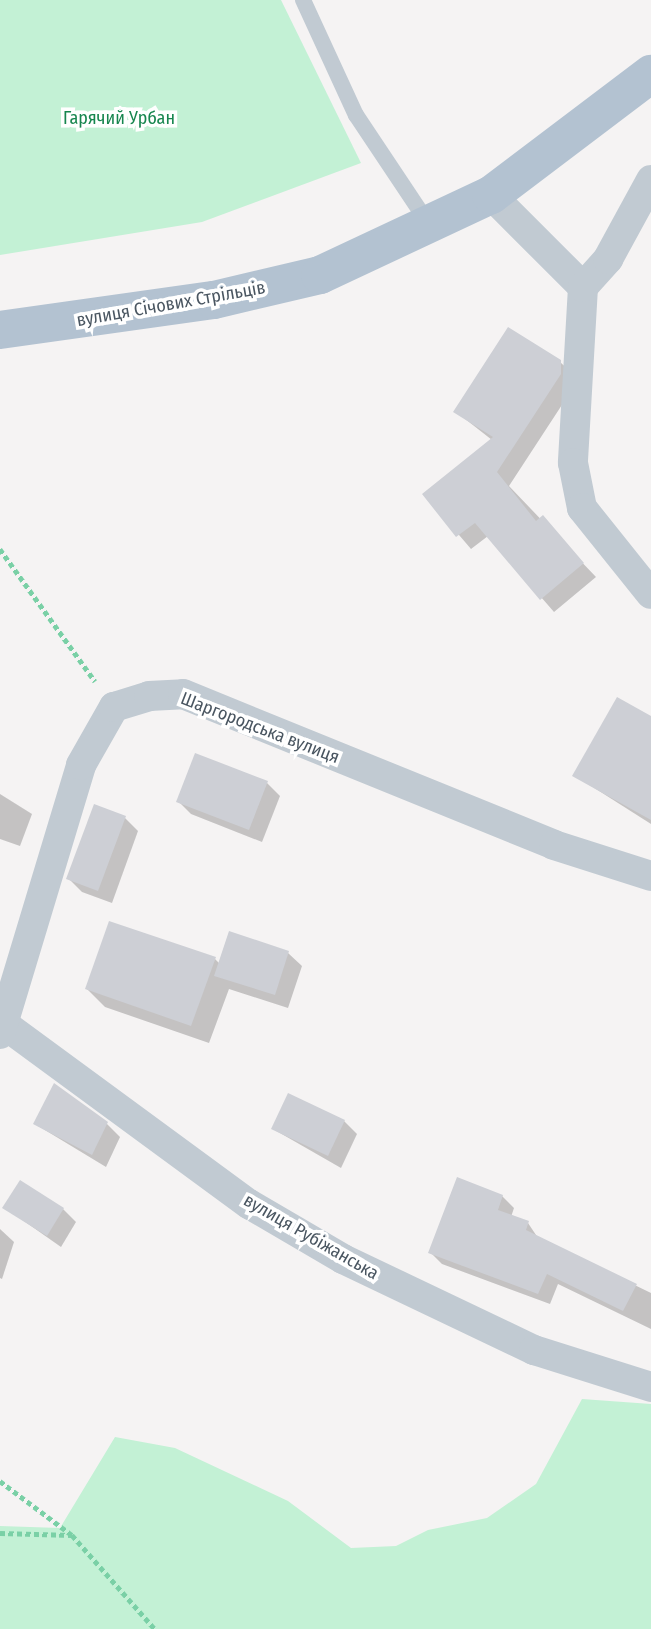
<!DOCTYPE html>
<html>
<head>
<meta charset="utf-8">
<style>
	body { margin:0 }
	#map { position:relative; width:651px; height:1629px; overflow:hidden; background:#f5f3f3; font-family:"Fira Sans Condensed",sans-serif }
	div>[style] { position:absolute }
	.green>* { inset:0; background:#c3f1d5 }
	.shadow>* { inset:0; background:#0003 }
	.building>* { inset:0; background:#cdcfd5 }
	.path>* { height:4.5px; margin-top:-2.25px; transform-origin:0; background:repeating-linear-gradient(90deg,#7ad0a6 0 5px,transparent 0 8.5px) }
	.lane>* { height:16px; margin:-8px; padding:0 8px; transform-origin:8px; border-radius:8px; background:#c1cad2 }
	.street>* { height:30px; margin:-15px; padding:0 15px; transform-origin:15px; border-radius:15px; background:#c1cad2 }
	.primary>* { height:38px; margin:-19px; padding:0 19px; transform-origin:19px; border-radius:19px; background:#b3c2d1 }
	span { translate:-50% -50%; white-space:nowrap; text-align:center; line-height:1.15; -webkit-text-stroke:7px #fff; paint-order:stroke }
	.park-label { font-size:18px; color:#17864f }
	.street-label { font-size:18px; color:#4a5661 }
</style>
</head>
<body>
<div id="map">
	<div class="green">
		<i style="clip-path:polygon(0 0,281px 0,361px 163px,202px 222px,0 255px)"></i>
		<i style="clip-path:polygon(582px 1399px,651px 1404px,651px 1629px,0 1629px,0 1526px,60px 1528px,115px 1437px,175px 1448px,288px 1501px,351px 1548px,396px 1546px,428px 1530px,487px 1518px,536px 1484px)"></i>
	</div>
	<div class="shadow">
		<i style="clip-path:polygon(560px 362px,574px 375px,573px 388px,509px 486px,596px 577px,554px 612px,488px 536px,471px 549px,424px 494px,492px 440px,455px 411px)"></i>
		<i style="clip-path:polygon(651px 718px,651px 824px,574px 775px)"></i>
		<i style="clip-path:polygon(267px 783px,280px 796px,262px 842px,191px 814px,178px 801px)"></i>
		<i style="clip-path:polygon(0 794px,32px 814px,20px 846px,0 839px)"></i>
		<i style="clip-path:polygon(125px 818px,138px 831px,112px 903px,82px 892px,69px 879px)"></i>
		<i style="clip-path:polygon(288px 953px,302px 966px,288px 1008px,229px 989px,209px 1043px,105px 1007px,87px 989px,215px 959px,220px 964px)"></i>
		<i style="clip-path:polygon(344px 1121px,357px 1134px,341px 1168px,273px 1129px)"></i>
		<i style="clip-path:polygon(35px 1124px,107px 1124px,120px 1137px,106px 1167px)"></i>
		<i style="clip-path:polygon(502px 1196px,514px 1208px,511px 1217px,528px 1223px,538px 1238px,651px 1293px,651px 1329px,558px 1284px,550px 1304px,442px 1264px,430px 1252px)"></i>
		<i style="clip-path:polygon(4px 1207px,63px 1209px,76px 1222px,61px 1247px)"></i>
		<i style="clip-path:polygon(0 1229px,14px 1242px,2px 1279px,0 1278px)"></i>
	</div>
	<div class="building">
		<i style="clip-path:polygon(508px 327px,561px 360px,561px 374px,497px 472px,536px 521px,543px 515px,584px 563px,540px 600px,475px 523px,456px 537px,422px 494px,493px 437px,453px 412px)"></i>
		<i style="clip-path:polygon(617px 697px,651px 716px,651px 820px,572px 776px)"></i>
		<i style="clip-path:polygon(195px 753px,268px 781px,249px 830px,176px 802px)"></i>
		<i style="clip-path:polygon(94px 804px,126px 816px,98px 891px,66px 879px)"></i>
		<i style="clip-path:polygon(109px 921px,216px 957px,191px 1026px,85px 989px)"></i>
		<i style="clip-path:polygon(229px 931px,289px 951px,275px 995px,214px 976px)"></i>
		<i style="clip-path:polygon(54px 1083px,108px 1122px,92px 1155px,33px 1124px)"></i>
		<i style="clip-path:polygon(288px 1093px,345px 1120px,328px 1156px,271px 1129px)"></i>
		<i style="clip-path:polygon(457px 1177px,503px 1195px,498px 1210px,529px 1221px,526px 1230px,637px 1284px,623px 1311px,547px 1274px,538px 1294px,428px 1253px)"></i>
		<i style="clip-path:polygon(20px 1180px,64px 1208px,47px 1236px,2px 1208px)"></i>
	</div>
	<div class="path">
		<i style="left:0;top:549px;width:163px;rotate:54.3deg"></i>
		<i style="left:0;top:1481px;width:90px;rotate:36.9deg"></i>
		<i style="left:72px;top:1535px;width:125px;rotate:48.6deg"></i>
		<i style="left:0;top:1533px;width:72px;rotate:1.6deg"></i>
	</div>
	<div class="lane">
		<i style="left:303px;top:0;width:127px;rotate:65.3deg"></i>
		<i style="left:356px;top:115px;width:133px;rotate:56.3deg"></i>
	</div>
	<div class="street">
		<i style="left:491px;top:195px;width:130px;rotate:45deg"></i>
		<i style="left:583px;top:287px;width:176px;rotate:93.3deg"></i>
		<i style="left:573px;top:463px;width:46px;rotate:78.7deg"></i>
		<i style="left:582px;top:508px;width:110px;rotate:51.3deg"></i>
		<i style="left:583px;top:287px;width:38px;rotate:-48deg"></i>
		<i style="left:608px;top:259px;width:90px;rotate:-61.4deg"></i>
		<i style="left:5px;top:1025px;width:303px;rotate:36.3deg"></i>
		<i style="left:249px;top:1204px;width:109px;rotate:30.3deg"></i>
		<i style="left:343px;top:1259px;width:212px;rotate:25.5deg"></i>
		<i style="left:534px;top:1350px;width:123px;rotate:17.5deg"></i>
		<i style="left:0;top:1034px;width:281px;rotate:-73.2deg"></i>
		<i style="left:81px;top:765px;width:67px;rotate:-60.4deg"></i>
		<i style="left:114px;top:707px;width:37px;rotate:-17deg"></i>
		<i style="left:149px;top:696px;width:34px;rotate:-3deg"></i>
		<i style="left:183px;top:694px;width:401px;rotate:22.1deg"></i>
		<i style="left:554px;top:845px;width:102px;rotate:17.7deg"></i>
	</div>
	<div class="primary">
		<i style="left:0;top:330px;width:216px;rotate:-8deg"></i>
		<i style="left:214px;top:300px;width:109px;rotate:-13.3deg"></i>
		<i style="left:320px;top:275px;width:189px;rotate:-25.1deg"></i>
		<i style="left:491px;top:195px;width:201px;rotate:-37.1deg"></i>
	</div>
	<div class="park-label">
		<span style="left:119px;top:118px">Гарячий Урбан</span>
	</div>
	<div class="street-label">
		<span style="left:171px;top:304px;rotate:-10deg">вулиця Січових Стрільців</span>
		<span style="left:260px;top:728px;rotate:21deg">Шаргородська вулиця</span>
		<span style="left:311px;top:1237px;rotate:30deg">вулиця Рубіжанська</span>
	</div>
</div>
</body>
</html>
